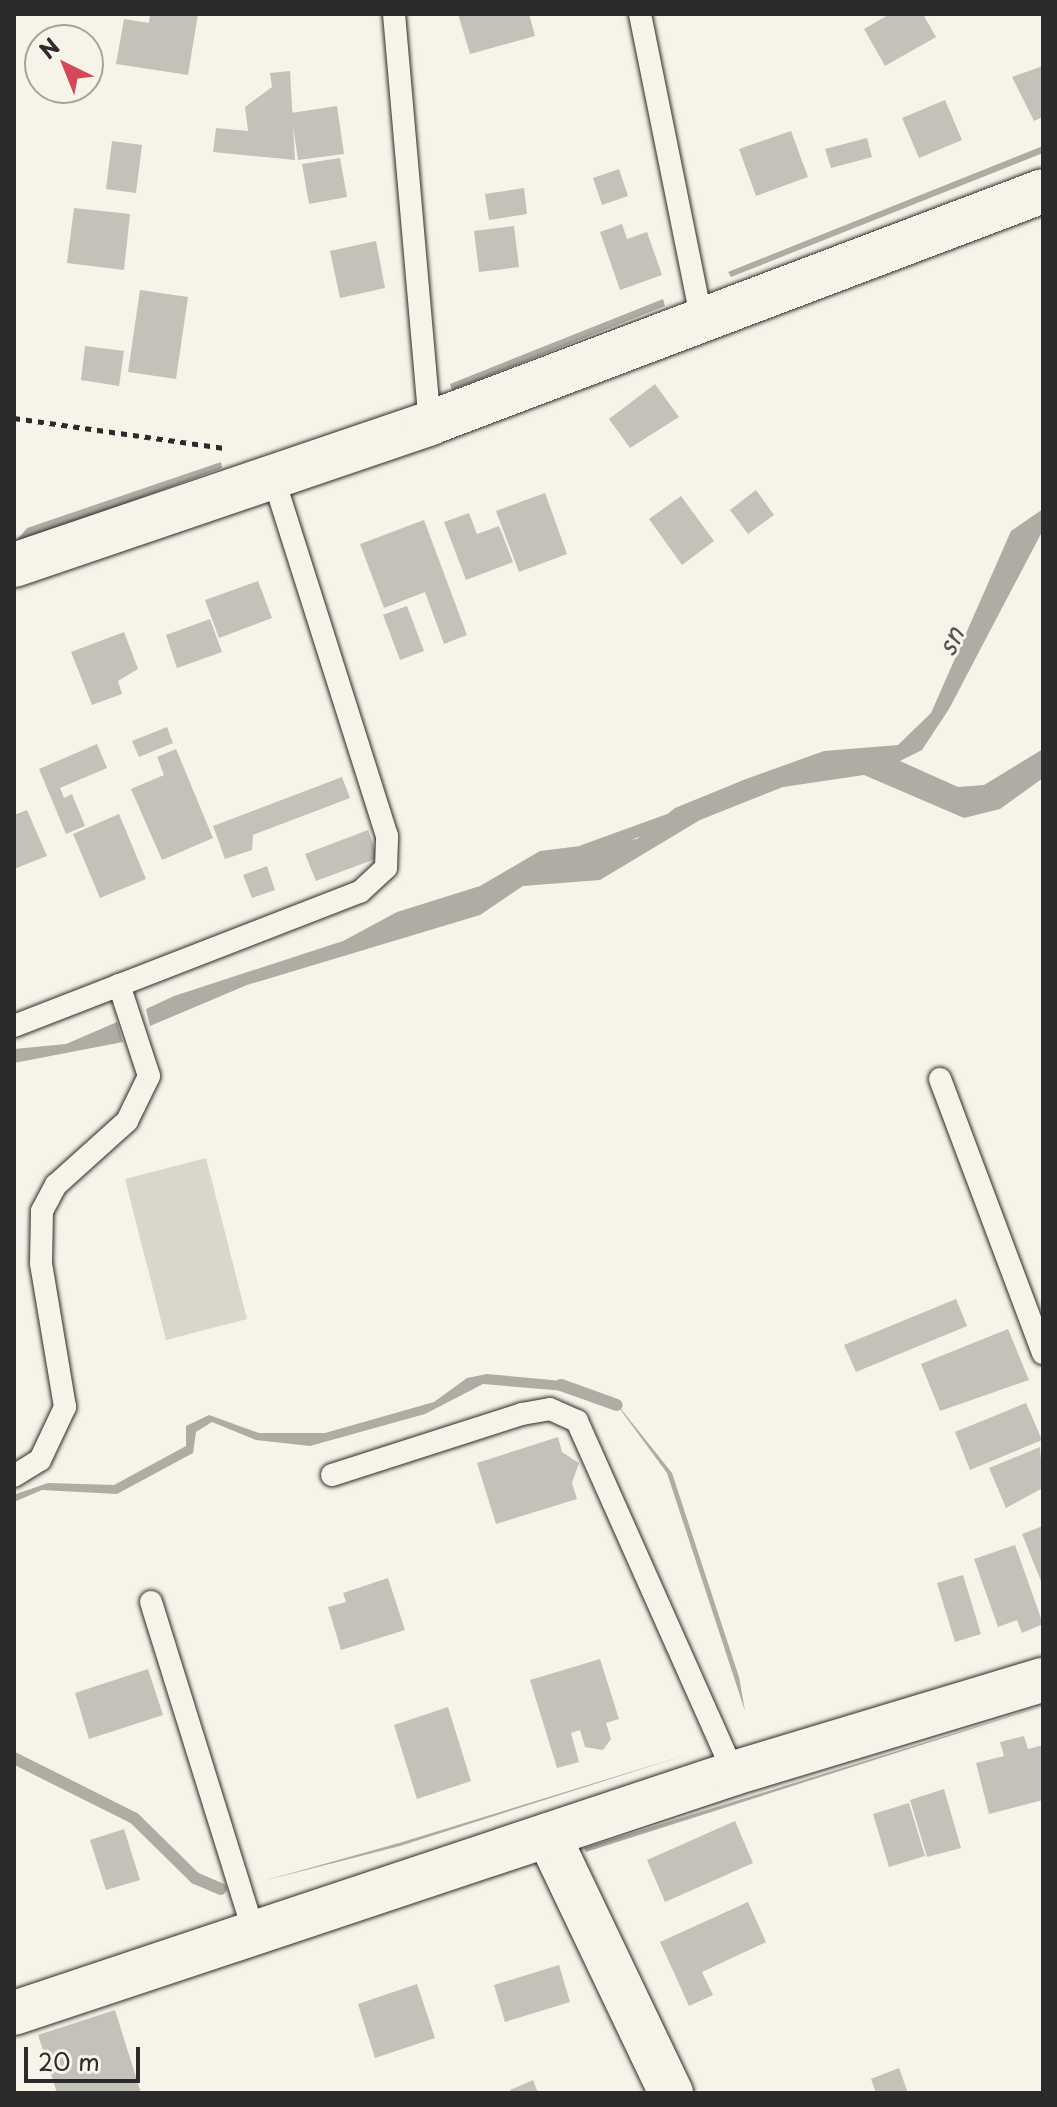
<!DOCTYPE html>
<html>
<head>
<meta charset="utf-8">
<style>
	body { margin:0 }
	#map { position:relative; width:1057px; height:2107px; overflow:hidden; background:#f7f3e8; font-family:"Playpen Sans",sans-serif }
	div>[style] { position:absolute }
	.green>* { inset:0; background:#dad6cc }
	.water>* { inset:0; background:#afaca4 }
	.stream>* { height:12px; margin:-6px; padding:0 6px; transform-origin:6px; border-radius:6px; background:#afaca4 }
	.building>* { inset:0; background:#c4c1b9 }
	.path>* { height:5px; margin-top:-2.5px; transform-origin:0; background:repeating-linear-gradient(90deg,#2b2b2b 0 6px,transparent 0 12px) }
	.roads { filter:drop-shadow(0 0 2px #2b2b2b) drop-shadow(0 0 2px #2b2b2b) }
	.service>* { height:22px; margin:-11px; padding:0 11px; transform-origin:11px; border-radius:11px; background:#f7f3e8 }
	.minor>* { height:44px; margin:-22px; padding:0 22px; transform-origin:22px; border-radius:22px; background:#f7f3e8 }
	span { translate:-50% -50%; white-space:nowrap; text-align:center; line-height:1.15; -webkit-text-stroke:6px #f7f3e8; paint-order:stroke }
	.water-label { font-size:26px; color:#53524f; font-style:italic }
	.frame { position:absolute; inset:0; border:16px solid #2b2b2b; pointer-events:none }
	.north { position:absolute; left:24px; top:24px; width:80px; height:80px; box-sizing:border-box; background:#f7f3e8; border:2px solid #a5a39c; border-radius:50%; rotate:317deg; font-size:22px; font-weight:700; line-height:32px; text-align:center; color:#2b2b2b }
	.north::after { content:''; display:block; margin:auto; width:28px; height:36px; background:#d1495b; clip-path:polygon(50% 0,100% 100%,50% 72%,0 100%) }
	.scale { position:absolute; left:24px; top:2047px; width:116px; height:36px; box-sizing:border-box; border:4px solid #2b2b2b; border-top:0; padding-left:10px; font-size:24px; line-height:28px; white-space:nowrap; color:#2b2b2b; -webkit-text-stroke:6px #f7f3e8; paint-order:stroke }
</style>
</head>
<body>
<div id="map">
	<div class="green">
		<i style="clip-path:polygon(206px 1158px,247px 1319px,166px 1340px,125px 1179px)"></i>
	</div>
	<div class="water">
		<i style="clip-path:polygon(1043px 146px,1043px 153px,731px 277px,728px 272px)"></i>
		<i style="clip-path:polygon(663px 299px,665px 306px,452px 390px,450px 384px)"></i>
		<i style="clip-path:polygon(221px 462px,222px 468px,14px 544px,27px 528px)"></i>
		<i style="clip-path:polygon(1043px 509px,1043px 530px,949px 709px,922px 750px,900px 761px,958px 787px,984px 785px,1043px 749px,1043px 778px,1000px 809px,964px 818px,864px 775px,783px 787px,700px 820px,600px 880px,523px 886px,480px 915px,247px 985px,150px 1026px,146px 1009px,174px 996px,343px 941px,397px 912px,480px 886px,540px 851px,637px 839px,675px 808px,746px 779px,824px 751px,898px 745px,931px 713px,1011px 531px)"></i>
		<i style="clip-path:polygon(117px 1022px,123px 1042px,14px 1063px,14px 1049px,66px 1044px)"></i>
		<i style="clip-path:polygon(487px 1374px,563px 1381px,577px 1392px,483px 1384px,425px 1414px,310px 1446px,256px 1440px,212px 1422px,196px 1432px,193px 1453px,117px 1494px,42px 1490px,14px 1502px,16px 1494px,48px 1483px,114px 1485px,186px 1446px,186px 1426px,209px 1415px,259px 1433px,325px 1433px,434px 1402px,467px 1378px)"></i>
		<i style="clip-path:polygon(606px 1390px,672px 1473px,739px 1677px,745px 1711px,667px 1473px)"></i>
		<i style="clip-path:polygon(1043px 1706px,586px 1852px,584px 1848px)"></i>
		<i style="clip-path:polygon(689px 1754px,400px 1846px,263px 1881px,399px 1843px)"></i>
	</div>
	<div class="stream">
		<i style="left:583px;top:851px;width:94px;rotate:-20deg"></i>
		<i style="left:561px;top:1385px;width:59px;rotate:19.7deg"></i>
		<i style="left:14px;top:1758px;width:134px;rotate:26.6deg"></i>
		<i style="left:134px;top:1818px;width:86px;rotate:44.5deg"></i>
		<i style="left:195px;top:1878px;width:28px;rotate:23deg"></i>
	</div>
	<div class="building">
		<i style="clip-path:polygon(150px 14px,198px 14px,188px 75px,116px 64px,124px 19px,149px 23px)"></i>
		<i style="clip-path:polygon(458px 14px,529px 14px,535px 36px,470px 54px)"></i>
		<i style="clip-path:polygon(890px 14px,923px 14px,936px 37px,885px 66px,864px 29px)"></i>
		<i style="clip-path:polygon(1043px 66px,1043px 117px,1034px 121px,1012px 77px)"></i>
		<i style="clip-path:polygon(290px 71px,295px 160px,213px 152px,216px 128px,248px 131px,245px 107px,272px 87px,270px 73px)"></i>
		<i style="clip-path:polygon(945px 100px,962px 140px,919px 158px,902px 118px)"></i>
		<i style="clip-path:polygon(337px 106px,344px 154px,298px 160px,291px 113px)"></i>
		<i style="clip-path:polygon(791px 131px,808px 177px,756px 196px,739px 149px)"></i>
		<i style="clip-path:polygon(867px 138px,872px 157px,831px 168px,825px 149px)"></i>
		<i style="clip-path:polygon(112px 141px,142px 145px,136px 193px,106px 189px)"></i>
		<i style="clip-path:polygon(340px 158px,347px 197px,309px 204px,302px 164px)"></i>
		<i style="clip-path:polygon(619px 169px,628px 196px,602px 205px,593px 178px)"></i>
		<i style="clip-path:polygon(524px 188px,527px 214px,489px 220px,485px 194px)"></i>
		<i style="clip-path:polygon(74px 208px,130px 214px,124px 270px,67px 263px)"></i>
		<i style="clip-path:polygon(622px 224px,627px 239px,647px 232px,662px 275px,620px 290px,600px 232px)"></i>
		<i style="clip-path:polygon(514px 226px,519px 267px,479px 272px,474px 231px)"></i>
		<i style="clip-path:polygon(376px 241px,385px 288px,340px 298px,330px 251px)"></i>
		<i style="clip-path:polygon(140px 290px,188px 297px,176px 379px,128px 372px)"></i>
		<i style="clip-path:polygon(85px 346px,124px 351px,119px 386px,81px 380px)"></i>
		<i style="clip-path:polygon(655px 384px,679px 417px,630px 448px,609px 419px)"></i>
		<i style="clip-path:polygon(756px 490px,774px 515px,748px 534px,730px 510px)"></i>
		<i style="clip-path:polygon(545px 493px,567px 554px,519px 572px,496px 511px)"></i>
		<i style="clip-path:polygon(681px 496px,714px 541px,682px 565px,649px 519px)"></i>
		<i style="clip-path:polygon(469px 513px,477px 534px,499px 526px,513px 562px,466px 580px,444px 522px)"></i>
		<i style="clip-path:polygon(424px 520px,467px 635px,444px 644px,425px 592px,384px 608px,360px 544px)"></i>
		<i style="clip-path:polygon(258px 581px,272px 618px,219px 638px,205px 600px)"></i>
		<i style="clip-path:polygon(407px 606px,424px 651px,400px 660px,383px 615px)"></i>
		<i style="clip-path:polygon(210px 619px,222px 652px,177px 668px,166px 635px)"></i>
		<i style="clip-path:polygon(124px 632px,138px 669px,118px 681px,122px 694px,92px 705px,71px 652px)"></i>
		<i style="clip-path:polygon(167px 727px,173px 743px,139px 757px,132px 741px)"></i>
		<i style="clip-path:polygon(97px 744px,107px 768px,60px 788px,64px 798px,72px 794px,85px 826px,66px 834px,39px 769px)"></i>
		<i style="clip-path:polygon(176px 749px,213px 838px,162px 860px,131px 789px,164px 775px,157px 757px)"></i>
		<i style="clip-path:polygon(342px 777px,350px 798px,253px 835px,252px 850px,225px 859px,213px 826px)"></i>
		<i style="clip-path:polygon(27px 810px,47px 856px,14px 869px,14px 815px)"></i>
		<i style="clip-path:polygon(119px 814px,146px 879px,100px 898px,73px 834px)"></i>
		<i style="clip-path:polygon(368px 830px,378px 858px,316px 881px,305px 854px)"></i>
		<i style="clip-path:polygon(267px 866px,275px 890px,252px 898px,243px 875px)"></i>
		<i style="clip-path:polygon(956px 1299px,967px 1326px,856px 1372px,844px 1345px)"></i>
		<i style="clip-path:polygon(1008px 1329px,1029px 1380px,940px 1411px,921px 1364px)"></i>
		<i style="clip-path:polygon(1026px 1403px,1042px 1440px,970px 1470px,955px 1432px)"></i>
		<i style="clip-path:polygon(558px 1437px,562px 1452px,579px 1463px,572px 1483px,577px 1499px,496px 1524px,477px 1463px)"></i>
		<i style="clip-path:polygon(1040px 1447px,1043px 1488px,1006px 1508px,989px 1468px)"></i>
		<i style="clip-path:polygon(1043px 1526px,1043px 1586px,1022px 1534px)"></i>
		<i style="clip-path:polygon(1015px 1545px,1043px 1624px,1022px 1633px,1017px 1620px,998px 1627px,974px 1559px)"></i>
		<i style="clip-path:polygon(963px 1575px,981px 1634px,955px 1642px,937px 1583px)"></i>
		<i style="clip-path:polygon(388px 1578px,405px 1630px,341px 1650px,328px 1607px,346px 1602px,343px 1593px)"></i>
		<i style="clip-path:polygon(600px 1659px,619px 1719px,606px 1723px,611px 1739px,603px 1750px,585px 1747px,580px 1730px,571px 1733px,579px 1762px,557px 1768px,530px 1680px)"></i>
		<i style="clip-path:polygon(148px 1669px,163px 1715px,89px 1739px,75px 1693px)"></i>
		<i style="clip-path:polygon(448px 1707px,471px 1781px,417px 1799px,394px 1725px)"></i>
		<i style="clip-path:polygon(1024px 1736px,1028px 1749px,1043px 1745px,1043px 1800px,989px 1814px,976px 1763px,1004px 1756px,1000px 1742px)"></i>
		<i style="clip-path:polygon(944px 1789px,961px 1848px,927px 1857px,910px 1800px)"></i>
		<i style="clip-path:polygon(909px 1803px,925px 1856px,889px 1867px,873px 1814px)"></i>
		<i style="clip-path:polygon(735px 1821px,753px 1863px,665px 1902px,647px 1860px)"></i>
		<i style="clip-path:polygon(124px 1829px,140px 1880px,106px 1890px,90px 1840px)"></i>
		<i style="clip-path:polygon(748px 1902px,766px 1942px,702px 1972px,713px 1995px,689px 2006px,660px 1942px)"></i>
		<i style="clip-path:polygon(559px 1965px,570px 2002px,505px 2022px,494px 1985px)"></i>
		<i style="clip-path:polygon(417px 1984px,435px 2038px,375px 2058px,358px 2004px)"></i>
		<i style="clip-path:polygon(115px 2010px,141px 2093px,57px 2093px,38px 2035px)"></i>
		<i style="clip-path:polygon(899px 2068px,908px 2093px,876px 2093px,871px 2079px)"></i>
		<i style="clip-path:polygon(533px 2080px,538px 2093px,511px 2093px,510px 2090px)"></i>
	</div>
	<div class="path">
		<i style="left:14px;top:418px;width:214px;rotate:8.1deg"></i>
	</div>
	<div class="roads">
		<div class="service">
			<i style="left:394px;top:14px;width:411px;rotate:85deg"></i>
			<i style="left:640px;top:14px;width:308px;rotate:78.6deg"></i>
			<i style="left:14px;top:1026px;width:371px;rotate:-21.2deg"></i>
			<i style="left:360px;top:892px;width:35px;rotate:-43deg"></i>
			<i style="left:386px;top:868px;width:32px;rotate:-88deg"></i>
			<i style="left:387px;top:836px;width:377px;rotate:-107.6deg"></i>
			<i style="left:940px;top:1079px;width:293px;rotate:69.4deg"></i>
			<i style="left:332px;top:1475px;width:200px;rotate:-17.8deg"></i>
			<i style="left:522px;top:1414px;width:28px;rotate:-10deg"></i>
			<i style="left:550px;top:1409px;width:30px;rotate:24deg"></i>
			<i style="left:577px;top:1421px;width:385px;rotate:66deg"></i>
			<i style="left:14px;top:1476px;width:31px;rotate:-32deg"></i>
			<i style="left:40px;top:1460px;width:59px;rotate:-64.7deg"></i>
			<i style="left:65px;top:1407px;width:146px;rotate:-99.5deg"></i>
			<i style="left:41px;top:1263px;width:52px;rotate:-88.9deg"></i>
			<i style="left:42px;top:1211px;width:30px;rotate:-62deg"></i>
			<i style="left:56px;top:1185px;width:96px;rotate:-42deg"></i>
			<i style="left:127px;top:1121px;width:50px;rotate:-63.9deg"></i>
			<i style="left:149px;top:1076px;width:96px;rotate:-108.2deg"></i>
			<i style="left:151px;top:1602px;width:347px;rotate:72.7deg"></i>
		</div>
		<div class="minor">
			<i style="left:14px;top:565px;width:440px;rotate:-18.8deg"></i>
			<i style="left:430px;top:423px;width:655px;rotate:-20.73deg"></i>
			<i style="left:548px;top:1835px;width:286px;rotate:64.5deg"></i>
			<i style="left:14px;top:2013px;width:759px;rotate:-18.43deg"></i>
			<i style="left:734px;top:1773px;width:323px;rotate:-16.8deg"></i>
		</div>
	</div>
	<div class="water-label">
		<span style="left:950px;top:641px;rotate:-66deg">sn</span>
	</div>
	<div class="frame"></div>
	<div class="north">N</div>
	<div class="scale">20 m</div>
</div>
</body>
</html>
